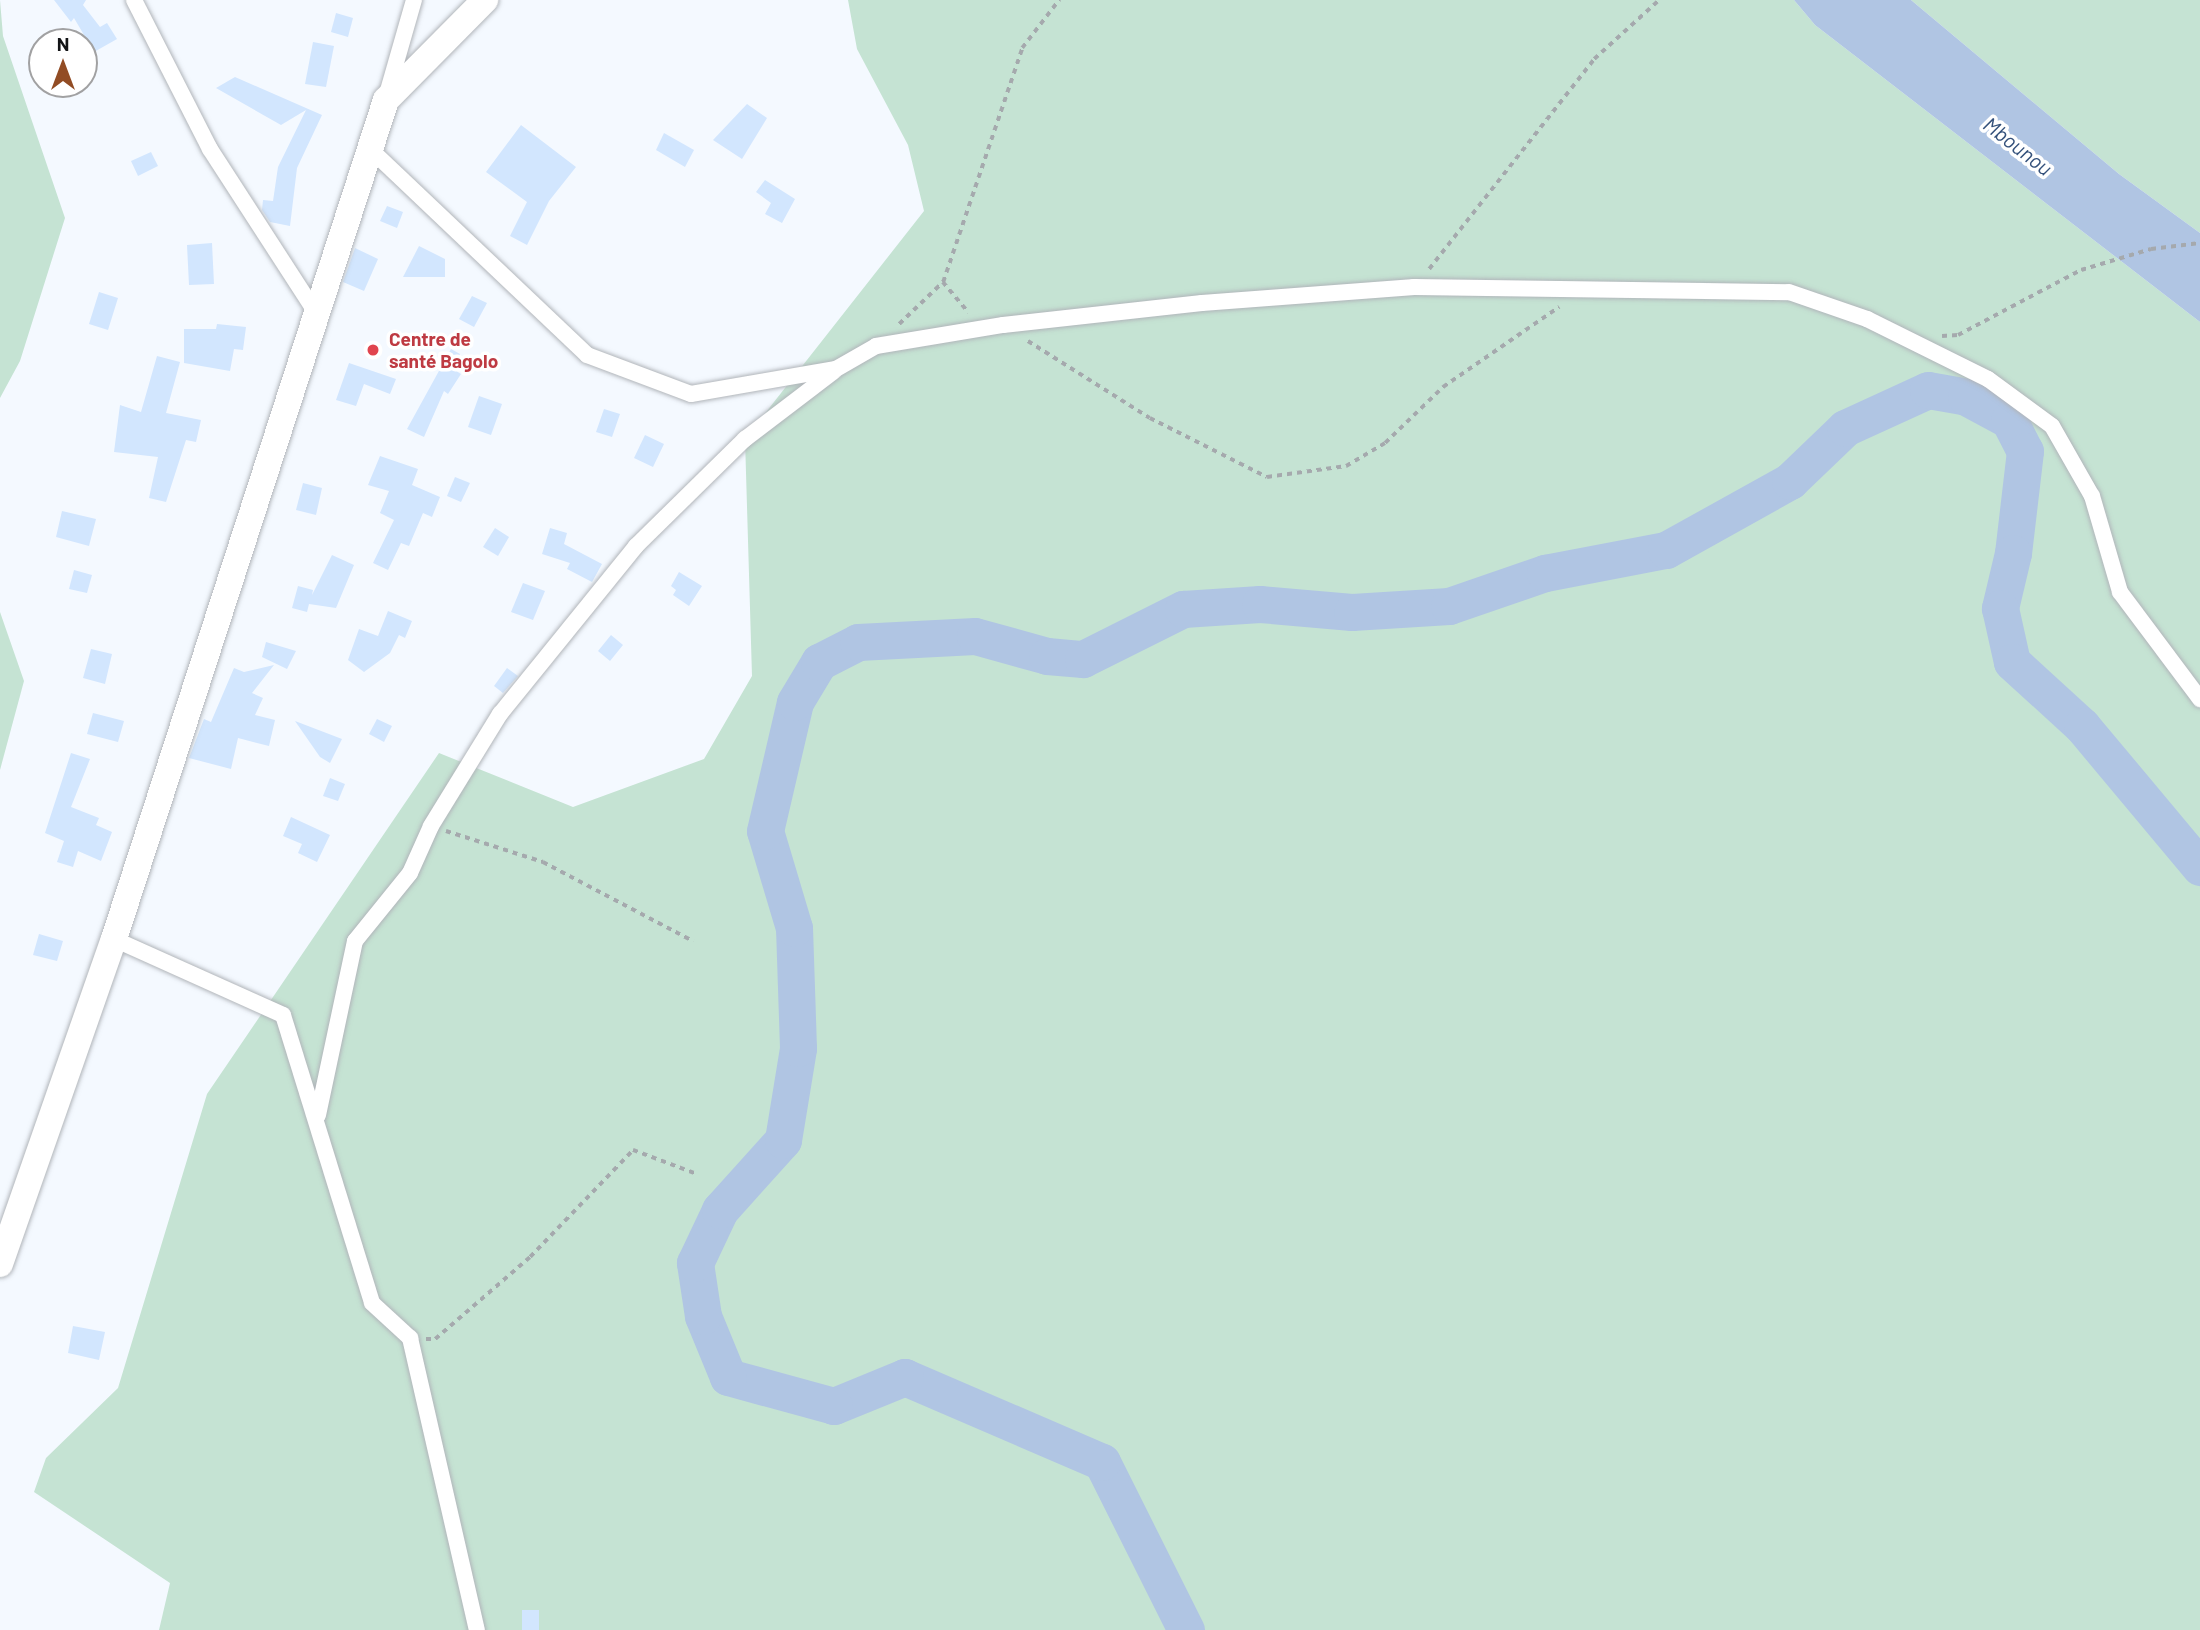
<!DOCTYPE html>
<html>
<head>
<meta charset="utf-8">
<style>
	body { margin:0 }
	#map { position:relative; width:2200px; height:1630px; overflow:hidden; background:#f4f9ff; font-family:Barlow,sans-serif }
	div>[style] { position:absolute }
	.green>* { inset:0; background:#c5e3d3 }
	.water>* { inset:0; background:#b0c5e3 }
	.river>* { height:37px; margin:-18.5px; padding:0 18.5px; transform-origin:18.5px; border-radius:18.5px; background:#b0c5e3 }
	.building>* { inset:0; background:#d2e6fe }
	.path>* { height:3.5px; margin-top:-1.75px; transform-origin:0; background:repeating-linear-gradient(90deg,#a5a9ad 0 5px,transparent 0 10px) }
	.roads { filter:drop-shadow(0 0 2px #b1b5ba) drop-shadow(0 0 2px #b1b5ba) }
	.minor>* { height:16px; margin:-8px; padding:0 8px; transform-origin:8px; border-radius:8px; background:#fff }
	.primary>* { height:26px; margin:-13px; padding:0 13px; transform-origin:13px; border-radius:13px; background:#fff }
	.dots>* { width:19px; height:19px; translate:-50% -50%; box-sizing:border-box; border:4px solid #fff; border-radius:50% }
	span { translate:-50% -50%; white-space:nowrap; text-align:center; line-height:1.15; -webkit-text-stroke:7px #fff; paint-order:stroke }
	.health-label { font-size:19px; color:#be3a42; font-weight:700 }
	.left { translate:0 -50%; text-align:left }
	.water-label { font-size:21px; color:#34517b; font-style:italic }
	.north { position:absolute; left:28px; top:28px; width:70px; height:70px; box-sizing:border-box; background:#fff; border:2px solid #a1a1a2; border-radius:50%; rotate:0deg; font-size:19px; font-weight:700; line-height:28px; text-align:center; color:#131416 }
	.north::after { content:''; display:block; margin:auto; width:24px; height:32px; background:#924c24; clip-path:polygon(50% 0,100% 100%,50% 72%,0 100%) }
</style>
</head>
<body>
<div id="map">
	<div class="green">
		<i style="clip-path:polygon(0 0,3px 36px,65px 218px,20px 361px,0 398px)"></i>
		<i style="clip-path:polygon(848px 0,1794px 0,1815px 25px,2200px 322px,2200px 1630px,159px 1630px,170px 1583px,34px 1492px,46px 1458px,118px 1388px,207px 1094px,439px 753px,573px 807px,704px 759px,752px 676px,745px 439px,924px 211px,908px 145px,857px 49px)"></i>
		<i style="clip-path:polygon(1911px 0,2200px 0,2200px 233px,2119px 174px)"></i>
		<i style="clip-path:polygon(0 612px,24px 681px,0 770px)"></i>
	</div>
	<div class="water">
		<i style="clip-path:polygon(1794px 0,1911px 0,2119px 174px,2200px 233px,2200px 322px,1815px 25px)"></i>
	</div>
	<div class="river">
		<i style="left:1186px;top:1630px;width:188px;rotate:-116.6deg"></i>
		<i style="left:1102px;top:1462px;width:215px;rotate:-156.7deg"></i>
		<i style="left:905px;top:1377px;width:77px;rotate:157.8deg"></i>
		<i style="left:834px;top:1406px;width:110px;rotate:-164.7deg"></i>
		<i style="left:728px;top:1377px;width:66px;rotate:-112.3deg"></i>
		<i style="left:703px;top:1316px;width:54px;rotate:-98.6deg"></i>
		<i style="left:695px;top:1263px;width:59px;rotate:-64.7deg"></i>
		<i style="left:720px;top:1210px;width:94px;rotate:-48deg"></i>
		<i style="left:783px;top:1140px;width:93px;rotate:-80.7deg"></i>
		<i style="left:798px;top:1048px;width:120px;rotate:-91.9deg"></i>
		<i style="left:794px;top:928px;width:101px;rotate:-106.6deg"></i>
		<i style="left:765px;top:831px;width:132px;rotate:-76.9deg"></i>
		<i style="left:795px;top:702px;width:47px;rotate:-59deg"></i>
		<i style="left:819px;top:662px;width:44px;rotate:-27.1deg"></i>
		<i style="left:858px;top:642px;width:117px;rotate:-2.9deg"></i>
		<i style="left:975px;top:636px;width:75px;rotate:15.5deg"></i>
		<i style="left:1047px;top:656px;width:36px;rotate:5deg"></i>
		<i style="left:1083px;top:659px;width:112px;rotate:-26.6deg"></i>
		<i style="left:1183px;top:609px;width:77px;rotate:-3.7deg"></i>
		<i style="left:1260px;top:604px;width:92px;rotate:5deg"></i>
		<i style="left:1352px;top:612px;width:97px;rotate:-3.5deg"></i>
		<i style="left:1449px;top:606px;width:102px;rotate:-19deg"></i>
		<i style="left:1545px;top:573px;width:123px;rotate:-10.8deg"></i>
		<i style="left:1666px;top:550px;width:142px;rotate:-29.1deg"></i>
		<i style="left:1790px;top:481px;width:76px;rotate:-43.9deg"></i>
		<i style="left:1845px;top:428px;width:91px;rotate:-24.6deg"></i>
		<i style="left:1928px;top:390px;width:39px;rotate:10deg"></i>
		<i style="left:1966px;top:397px;width:49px;rotate:28.1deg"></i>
		<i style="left:2009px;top:420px;width:35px;rotate:63deg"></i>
		<i style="left:2025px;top:451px;width:103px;rotate:96.7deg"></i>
		<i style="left:2013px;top:553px;width:57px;rotate:103.3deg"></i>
		<i style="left:2000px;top:608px;width:55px;rotate:77.5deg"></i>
		<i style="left:2012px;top:662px;width:95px;rotate:42.4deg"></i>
		<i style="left:2082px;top:726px;width:184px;rotate:50.1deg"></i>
	</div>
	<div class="building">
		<i style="clip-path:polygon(54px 0,86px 0,83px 5px,100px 27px,107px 23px,117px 39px,94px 52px,74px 18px,71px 22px)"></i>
		<i style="clip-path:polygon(336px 13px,353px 18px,348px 37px,331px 32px)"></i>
		<i style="clip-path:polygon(313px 42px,334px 46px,326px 87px,305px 84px)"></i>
		<i style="clip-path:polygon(235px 77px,322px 115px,297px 168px,290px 226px,270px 222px,262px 210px,263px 200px,273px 201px,278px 167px,306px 110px,281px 125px,216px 88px)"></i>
		<i style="clip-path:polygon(747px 104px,767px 118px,742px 159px,713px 140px)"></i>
		<i style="clip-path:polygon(521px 125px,576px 167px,549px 201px,527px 245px,510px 236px,527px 202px,486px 172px)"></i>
		<i style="clip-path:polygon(664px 133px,694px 150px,685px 167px,656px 150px)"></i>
		<i style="clip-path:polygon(151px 152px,158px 166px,138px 176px,131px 161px)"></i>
		<i style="clip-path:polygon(765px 180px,795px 199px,782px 223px,765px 214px,771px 203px,756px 192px)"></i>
		<i style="clip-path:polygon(387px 206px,403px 212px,397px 228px,380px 221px)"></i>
		<i style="clip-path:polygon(212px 243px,214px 284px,189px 285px,187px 245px)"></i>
		<i style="clip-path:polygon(419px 246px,445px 259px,445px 277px,403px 277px)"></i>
		<i style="clip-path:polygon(355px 248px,378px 259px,364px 291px,343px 282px)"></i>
		<i style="clip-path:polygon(99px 292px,118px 298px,108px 330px,89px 324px)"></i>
		<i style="clip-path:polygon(472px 296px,487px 303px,474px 327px,459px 319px)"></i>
		<i style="clip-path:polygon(217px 324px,246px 327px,243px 350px,234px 349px,230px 371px,184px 363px,184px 329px,216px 329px)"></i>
		<i style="clip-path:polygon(451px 349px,460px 354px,453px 369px,461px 374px,448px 394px,444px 391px,424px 437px,407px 429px)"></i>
		<i style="clip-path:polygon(157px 356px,180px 362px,166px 413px,201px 420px,196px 442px,186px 440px,166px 502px,149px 498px,158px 457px,114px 452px,120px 405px,141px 412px)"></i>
		<i style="clip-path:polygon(349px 363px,396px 379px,390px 394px,364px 384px,356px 406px,336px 400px)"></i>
		<i style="clip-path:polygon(479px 396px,502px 404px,491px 435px,468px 427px)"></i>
		<i style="clip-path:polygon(604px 409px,620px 414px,612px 437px,596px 432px)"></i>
		<i style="clip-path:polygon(645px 435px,664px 444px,653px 467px,634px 458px)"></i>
		<i style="clip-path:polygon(380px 456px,418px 469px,412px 485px,440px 497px,432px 517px,423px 513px,409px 546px,401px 543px,388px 570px,373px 563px,394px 520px,380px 513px,389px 491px,368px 485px)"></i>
		<i style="clip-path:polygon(455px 477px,470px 483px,461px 502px,447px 496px)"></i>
		<i style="clip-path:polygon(303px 483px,322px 488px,316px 515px,296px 510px)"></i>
		<i style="clip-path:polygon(62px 511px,96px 519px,89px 546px,56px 537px)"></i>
		<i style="clip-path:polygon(495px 528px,509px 537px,498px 556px,483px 547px)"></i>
		<i style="clip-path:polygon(550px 528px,567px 533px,564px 544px,602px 564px,592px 582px,567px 569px,570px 563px,542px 554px)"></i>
		<i style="clip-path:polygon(332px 555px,354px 565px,336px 608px,309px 604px,307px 612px,292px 608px,298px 586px,313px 590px,312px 595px)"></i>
		<i style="clip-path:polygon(74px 570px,92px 575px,87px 593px,69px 589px)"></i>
		<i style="clip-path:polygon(679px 572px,702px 586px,689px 606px,673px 595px,676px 590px,671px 586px)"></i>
		<i style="clip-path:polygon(523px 583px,545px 591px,533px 620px,511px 612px)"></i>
		<i style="clip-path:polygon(388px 611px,412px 621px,405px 638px,399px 635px,390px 653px,364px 672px,348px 660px,359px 629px,378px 636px)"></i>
		<i style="clip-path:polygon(611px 635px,623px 645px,610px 661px,598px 651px)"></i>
		<i style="clip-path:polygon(266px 642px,296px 651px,287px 669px,262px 657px)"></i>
		<i style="clip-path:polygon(91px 649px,112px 654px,105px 684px,83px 678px)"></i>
		<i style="clip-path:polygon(274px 665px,252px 693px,263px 698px,255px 715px,275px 720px,269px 746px,238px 738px,231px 769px,189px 758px,204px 719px,211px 722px,234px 668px,244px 672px)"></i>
		<i style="clip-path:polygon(507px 668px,518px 676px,503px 693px,494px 686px)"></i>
		<i style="clip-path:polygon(93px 713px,124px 721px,118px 742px,87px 734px)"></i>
		<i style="clip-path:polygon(377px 719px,392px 726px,384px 742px,369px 734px)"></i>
		<i style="clip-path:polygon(295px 721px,342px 739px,330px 763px,320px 757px)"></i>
		<i style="clip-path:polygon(71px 753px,90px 759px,71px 807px,99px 818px,96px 825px,112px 832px,101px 861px,78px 851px,73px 867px,57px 862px,64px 841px,45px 833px)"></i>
		<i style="clip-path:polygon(330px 778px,345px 784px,338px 801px,323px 796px)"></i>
		<i style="clip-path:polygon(291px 817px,330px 835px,317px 862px,298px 853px,302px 844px,283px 836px)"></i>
		<i style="clip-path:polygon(39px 934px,63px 941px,57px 961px,33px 955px)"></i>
		<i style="clip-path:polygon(73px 1326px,105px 1332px,99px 1360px,68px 1353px)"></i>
		<i style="clip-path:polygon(522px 1610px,539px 1610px,539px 1630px,522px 1630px)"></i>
	</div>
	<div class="path">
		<i style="left:1429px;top:269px;width:267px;rotate:-51.8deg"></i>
		<i style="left:1594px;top:59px;width:88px;rotate:-42.2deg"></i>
		<i style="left:943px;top:282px;width:40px;rotate:50deg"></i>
		<i style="left:899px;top:324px;width:61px;rotate:-43.7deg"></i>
		<i style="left:943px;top:282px;width:247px;rotate:-71.3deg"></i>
		<i style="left:1022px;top:48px;width:61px;rotate:-52.4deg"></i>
		<i style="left:1942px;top:336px;width:16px;rotate:-4deg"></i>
		<i style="left:1958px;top:335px;width:139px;rotate:-27.9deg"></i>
		<i style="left:2081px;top:270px;width:73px;rotate:-16.7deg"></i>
		<i style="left:2151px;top:249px;width:49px;rotate:-7deg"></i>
		<i style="left:1028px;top:341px;width:144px;rotate:32.3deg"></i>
		<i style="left:1150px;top:418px;width:131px;rotate:26.8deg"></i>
		<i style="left:1267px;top:477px;width:80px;rotate:-7.9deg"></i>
		<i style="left:1346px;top:466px;width:45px;rotate:-30.5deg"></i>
		<i style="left:1385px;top:443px;width:81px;rotate:-44deg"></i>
		<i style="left:1443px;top:387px;width:141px;rotate:-34.6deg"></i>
		<i style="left:446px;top:831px;width:102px;rotate:17.7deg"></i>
		<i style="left:543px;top:862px;width:170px;rotate:27.8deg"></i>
		<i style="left:426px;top:1339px;width:9px"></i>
		<i style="left:435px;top:1339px;width:125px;rotate:-40.8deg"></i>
		<i style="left:530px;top:1257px;width:149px;rotate:-46.1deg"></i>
		<i style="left:633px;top:1150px;width:68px;rotate:20.6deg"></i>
	</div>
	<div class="roads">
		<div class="minor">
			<i style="left:134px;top:0;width:167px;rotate:63deg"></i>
			<i style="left:210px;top:149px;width:193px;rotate:57.1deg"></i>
			<i style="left:387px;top:94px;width:98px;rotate:-74deg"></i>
			<i style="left:368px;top:147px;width:302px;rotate:43.5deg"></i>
			<i style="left:587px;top:355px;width:111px;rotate:20.6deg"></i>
			<i style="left:691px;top:394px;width:147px;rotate:-9.8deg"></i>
			<i style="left:836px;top:369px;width:46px;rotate:-29.9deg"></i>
			<i style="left:876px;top:346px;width:129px;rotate:-9.4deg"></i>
			<i style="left:1003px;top:325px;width:200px;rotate:-6.3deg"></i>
			<i style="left:1202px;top:303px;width:213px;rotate:-4.3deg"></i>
			<i style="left:1414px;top:287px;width:375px;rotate:0.8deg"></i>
			<i style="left:1789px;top:292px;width:83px;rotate:19.1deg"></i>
			<i style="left:1867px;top:319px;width:135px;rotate:26.4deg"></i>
			<i style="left:1988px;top:379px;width:79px;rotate:36.3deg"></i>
			<i style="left:2052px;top:426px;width:81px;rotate:60.3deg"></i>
			<i style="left:2092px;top:496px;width:100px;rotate:73.7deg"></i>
			<i style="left:2120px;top:592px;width:134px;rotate:53.2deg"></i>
			<i style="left:114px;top:939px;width:185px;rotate:24.2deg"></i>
			<i style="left:283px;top:1015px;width:301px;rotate:72.8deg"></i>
			<i style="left:372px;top:1303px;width:52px;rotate:42.6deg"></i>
			<i style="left:410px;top:1338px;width:300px;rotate:77.1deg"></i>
			<i style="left:318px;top:1115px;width:178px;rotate:-78deg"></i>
			<i style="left:355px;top:941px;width:87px;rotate:-51deg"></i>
			<i style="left:410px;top:873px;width:51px;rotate:-65.9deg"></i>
			<i style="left:431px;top:826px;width:132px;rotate:-58.4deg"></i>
			<i style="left:500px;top:714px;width:216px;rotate:-51deg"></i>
			<i style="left:636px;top:546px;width:153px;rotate:-44.5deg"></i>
			<i style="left:745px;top:439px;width:111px;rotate:-37.3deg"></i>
		</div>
		<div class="primary">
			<i style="left:0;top:1264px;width:344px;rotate:-70.7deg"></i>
			<i style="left:114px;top:939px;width:882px;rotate:-72.04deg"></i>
			<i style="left:386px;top:100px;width:141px;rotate:-45.3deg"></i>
		</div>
	</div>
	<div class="dots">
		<i style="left:373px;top:350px;background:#e0444e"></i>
	</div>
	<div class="health-label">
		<span class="left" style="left:389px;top:350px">Centre de<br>santé Bagolo</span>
	</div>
	<div class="water-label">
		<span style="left:2018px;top:146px;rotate:38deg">Mbounou</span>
	</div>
	<div class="north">N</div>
</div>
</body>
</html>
